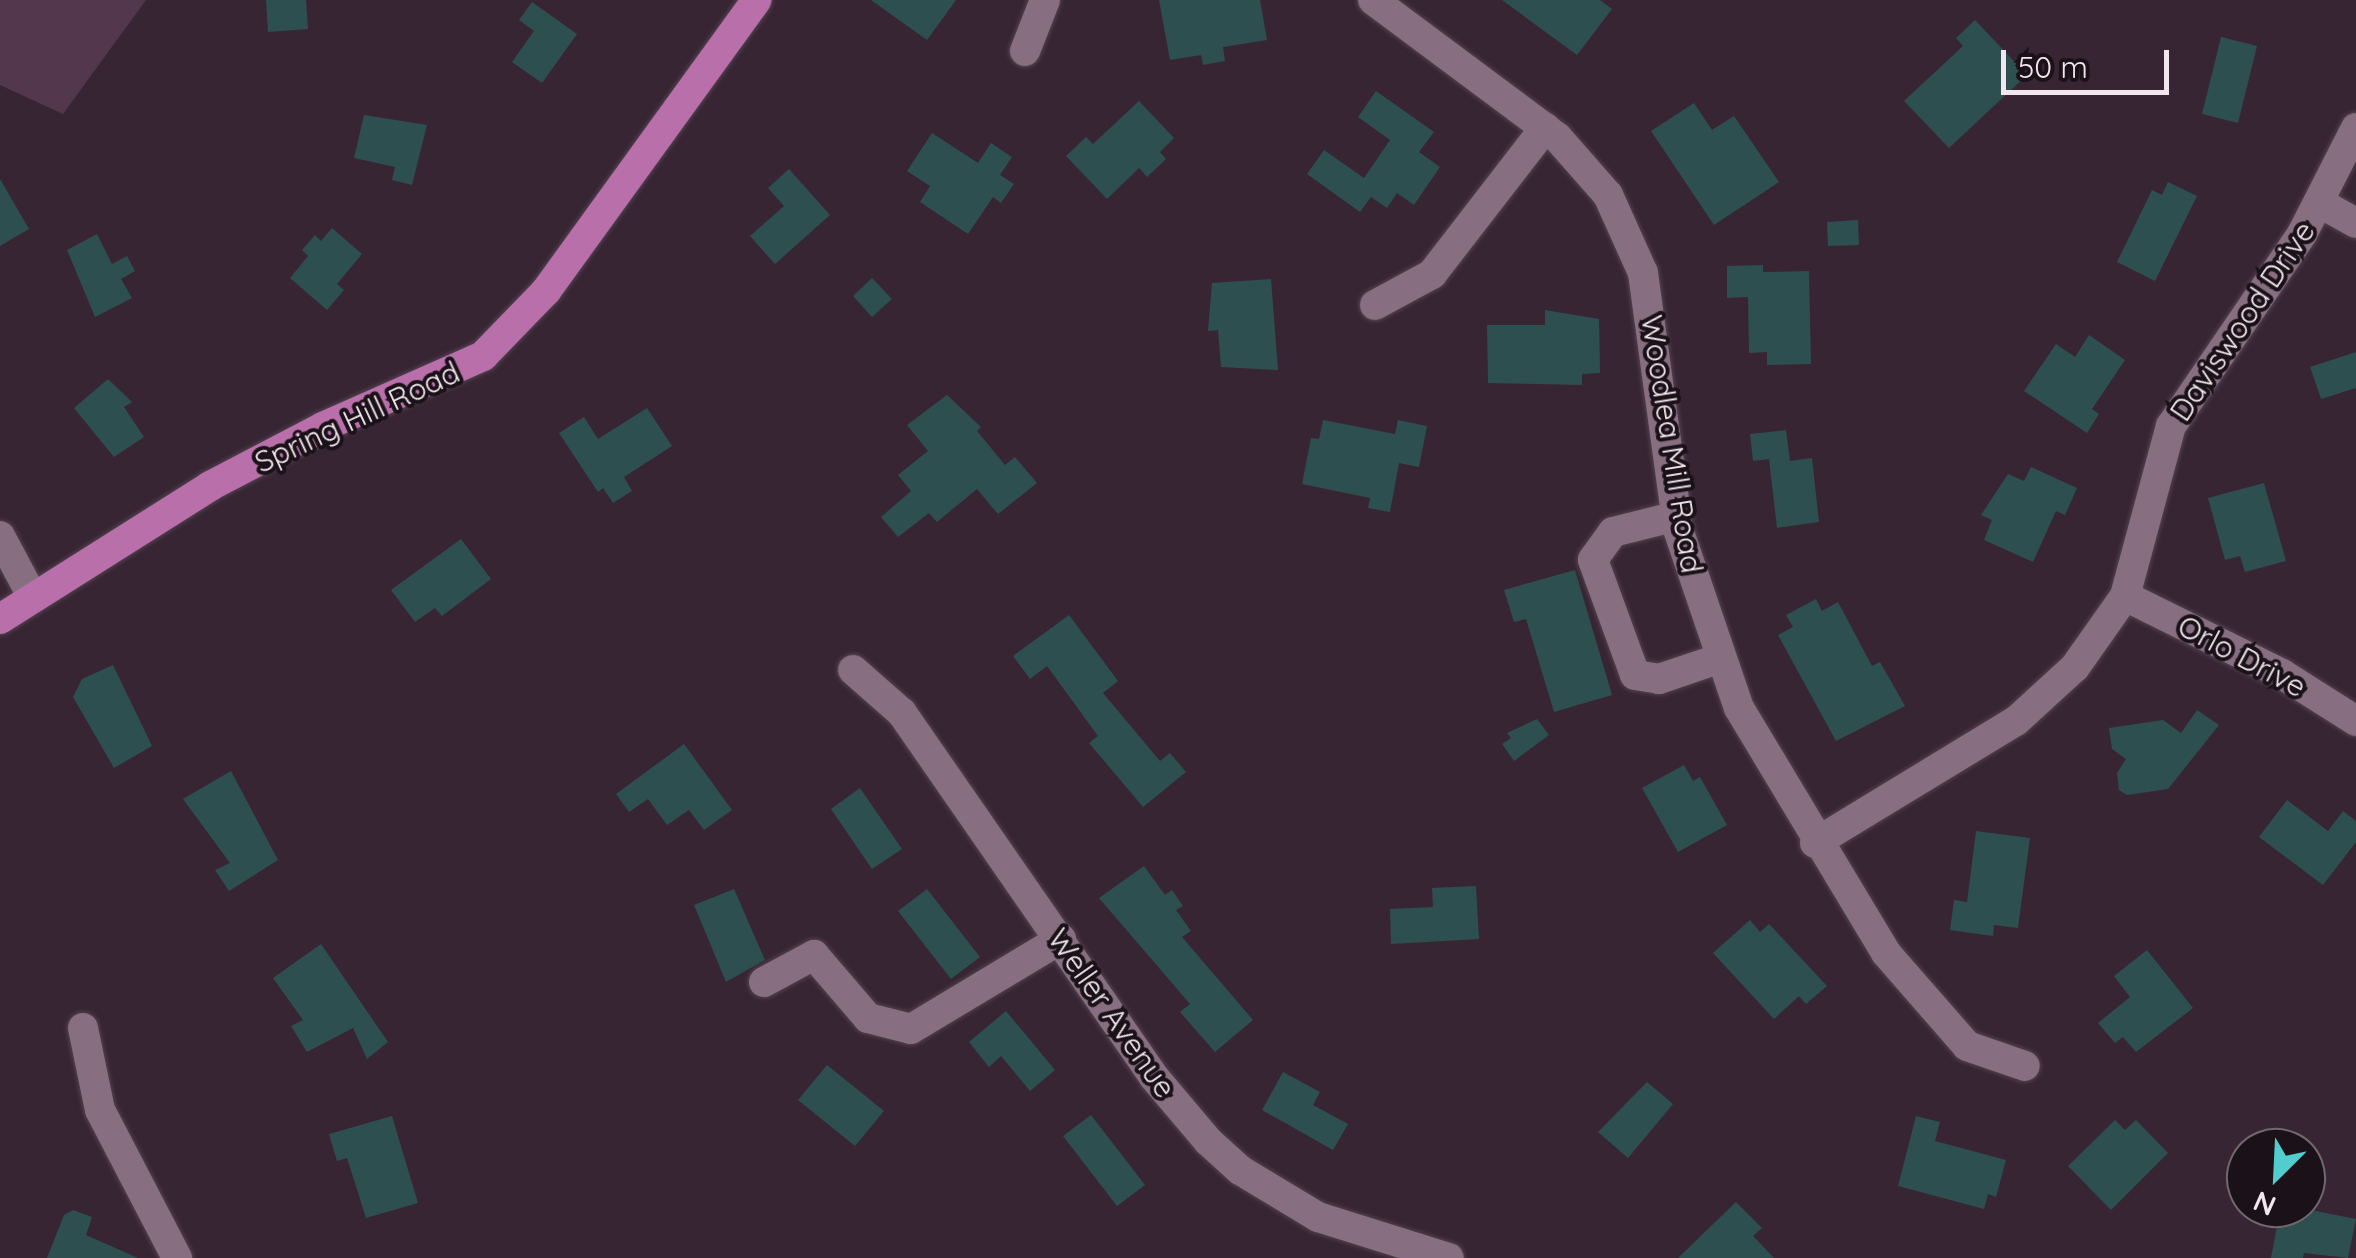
<!DOCTYPE html>
<html>
<head>
<meta charset="utf-8">
<style>
	body { margin:0 }
	#map { position:relative; width:2356px; height:1258px; overflow:hidden; background:#382534; font-family:Quicksand,sans-serif }
	div>[style] { position:absolute }
	.green>* { inset:0; background:#53374d }
	.building>* { inset:0; background:#2e4f4f }
	.roads { filter:drop-shadow(0 0 2px #52424f) drop-shadow(0 0 2px #52424f) }
	.minor>* { height:30px; margin:-15px; padding:0 15px; transform-origin:15px; border-radius:15px; background:#876f81 }
	.major>* { height:30px; margin:-15px; padding:0 15px; transform-origin:15px; border-radius:15px; background:#b86faa }
	span { translate:-50% -50%; white-space:nowrap; text-align:center; line-height:1.15; -webkit-text-stroke:8px #1a1218; paint-order:stroke }
	.street-label { font-size:30px; color:#f3e6ef }
	.north { position:absolute; left:2226px; top:1128px; width:100px; height:100px; box-sizing:border-box; background:#1a1218; border:2px solid #71676e; border-radius:50%; rotate:204deg; font-size:28px; font-weight:700; line-height:40px; text-align:center; color:#f3e6ef }
	.north::after { content:''; display:block; margin:auto; width:35px; height:45px; background:#52cdce; clip-path:polygon(50% 0,100% 100%,50% 72%,0 100%) }
	.scale { position:absolute; left:2001px; top:50px; width:168px; height:45px; box-sizing:border-box; border:5px solid #f3e6ef; border-top:0; padding-left:12px; font-size:30px; line-height:35px; white-space:nowrap; color:#f3e6ef; -webkit-text-stroke:8px #1a1218; paint-order:stroke }
</style>
</head>
<body>
<div id="map">
	<div class="green">
		<i style="clip-path:polygon(0 0,146px 0,63px 114px,0 85px)"></i>
	</div>
	<div class="building">
		<i style="clip-path:polygon(266px 0,306px 0,308px 29px,268px 32px)"></i>
		<i style="clip-path:polygon(871px 0,956px 0,927px 40px)"></i>
		<i style="clip-path:polygon(1159px 0,1260px 0,1267px 40px,1223px 47px,1225px 61px,1203px 65px,1201px 55px,1170px 60px)"></i>
		<i style="clip-path:polygon(1502px 0,1600px 0,1612px 9px,1577px 55px)"></i>
		<i style="clip-path:polygon(532px 2px,577px 34px,542px 83px,512px 62px,534px 31px,519px 20px)"></i>
		<i style="clip-path:polygon(1975px 20px,2027px 75px,1949px 148px,1904px 101px,1963px 46px,1956px 38px)"></i>
		<i style="clip-path:polygon(2221px 37px,2257px 46px,2238px 123px,2202px 114px)"></i>
		<i style="clip-path:polygon(1376px 91px,1434px 132px,1419px 152px,1440px 167px,1414px 205px,1397px 193px,1387px 208px,1371px 197px,1360px 212px,1307px 174px,1324px 150px,1364px 178px,1390px 140px,1358px 117px)"></i>
		<i style="clip-path:polygon(1139px 101px,1174px 138px,1160px 152px,1166px 159px,1147px 177px,1139px 168px,1107px 199px,1066px 156px,1086px 137px,1093px 144px)"></i>
		<i style="clip-path:polygon(1694px 103px,1712px 130px,1734px 116px,1779px 182px,1714px 225px,1651px 131px)"></i>
		<i style="clip-path:polygon(364px 115px,427px 125px,412px 185px,392px 180px,395px 167px,354px 158px)"></i>
		<i style="clip-path:polygon(932px 133px,978px 163px,991px 143px,1012px 157px,1000px 175px,1014px 184px,1001px 203px,993px 197px,968px 234px,920px 202px,930px 186px,907px 171px)"></i>
		<i style="clip-path:polygon(789px 169px,830px 215px,775px 264px,750px 236px,784px 206px,768px 188px)"></i>
		<i style="clip-path:polygon(0 179px,29px 229px,0 246px)"></i>
		<i style="clip-path:polygon(2168px 182px,2197px 196px,2155px 281px,2117px 262px,2152px 190px,2162px 195px)"></i>
		<i style="clip-path:polygon(1858px 220px,1859px 245px,1828px 246px,1827px 222px)"></i>
		<i style="clip-path:polygon(332px 228px,362px 254px,337px 284px,344px 290px,327px 310px,290px 278px,308px 256px,302px 250px,315px 235px,321px 241px)"></i>
		<i style="clip-path:polygon(97px 234px,112px 264px,127px 256px,135px 271px,121px 279px,132px 298px,95px 317px,67px 250px)"></i>
		<i style="clip-path:polygon(1763px 265px,1763px 272px,1809px 271px,1811px 364px,1767px 365px,1767px 352px,1749px 353px,1748px 297px,1727px 298px,1727px 266px)"></i>
		<i style="clip-path:polygon(872px 278px,892px 299px,872px 317px,853px 296px)"></i>
		<i style="clip-path:polygon(1271px 279px,1278px 370px,1221px 367px,1218px 330px,1208px 331px,1212px 283px)"></i>
		<i style="clip-path:polygon(1545px 310px,1599px 319px,1600px 373px,1582px 374px,1582px 385px,1488px 383px,1487px 325px,1545px 325px)"></i>
		<i style="clip-path:polygon(2089px 335px,2125px 360px,2092px 409px,2099px 414px,2087px 433px,2024px 391px,2056px 344px,2075px 357px)"></i>
		<i style="clip-path:polygon(2356px 352px,2356px 388px,2321px 399px,2310px 367px)"></i>
		<i style="clip-path:polygon(108px 379px,132px 402px,124px 407px,144px 437px,114px 457px,74px 408px)"></i>
		<i style="clip-path:polygon(947px 395px,981px 427px,977px 431px,1005px 465px,1015px 457px,1037px 483px,998px 514px,977px 489px,937px 522px,929px 513px,898px 537px,881px 517px,911px 491px,898px 475px,928px 451px,907px 425px)"></i>
		<i style="clip-path:polygon(647px 408px,672px 446px,624px 477px,632px 491px,613px 503px,603px 488px,598px 492px,559px 433px,584px 417px,598px 439px)"></i>
		<i style="clip-path:polygon(1323px 420px,1395px 434px,1398px 420px,1427px 426px,1419px 467px,1399px 463px,1390px 512px,1368px 508px,1370px 498px,1302px 484px,1311px 438px,1319px 439px)"></i>
		<i style="clip-path:polygon(1786px 430px,1790px 461px,1812px 458px,1819px 522px,1777px 528px,1769px 459px,1753px 461px,1750px 434px)"></i>
		<i style="clip-path:polygon(2031px 467px,2077px 488px,2065px 515px,2056px 511px,2033px 562px,1984px 540px,1992px 520px,1981px 515px,2008px 474px,2024px 481px)"></i>
		<i style="clip-path:polygon(2264px 483px,2286px 561px,2245px 572px,2240px 556px,2225px 560px,2208px 498px)"></i>
		<i style="clip-path:polygon(461px 539px,491px 579px,442px 616px,435px 608px,415px 622px,391px 590px)"></i>
		<i style="clip-path:polygon(1575px 570px,1612px 695px,1554px 712px,1526px 619px,1514px 622px,1504px 590px)"></i>
		<i style="clip-path:polygon(1816px 599px,1822px 611px,1838px 602px,1872px 666px,1880px 662px,1905px 706px,1836px 741px,1778px 635px,1793px 627px,1786px 615px)"></i>
		<i style="clip-path:polygon(1069px 615px,1118px 681px,1103px 693px,1160px 761px,1170px 753px,1186px 772px,1143px 807px,1089px 743px,1098px 736px,1047px 666px,1030px 679px,1013px 656px)"></i>
		<i style="clip-path:polygon(113px 665px,152px 746px,114px 768px,73px 697px,82px 679px)"></i>
		<i style="clip-path:polygon(2197px 710px,2219px 725px,2168px 789px,2127px 795px,2119px 790px,2117px 773px,2126px 759px,2112px 749px,2109px 728px,2163px 720px,2181px 733px)"></i>
		<i style="clip-path:polygon(1537px 719px,1549px 735px,1514px 761px,1502px 744px,1511px 738px,1507px 733px)"></i>
		<i style="clip-path:polygon(684px 744px,732px 810px,704px 830px,689px 810px,667px 825px,648px 799px,629px 812px,616px 794px)"></i>
		<i style="clip-path:polygon(1684px 765px,1693px 781px,1700px 777px,1727px 825px,1678px 852px,1642px 788px)"></i>
		<i style="clip-path:polygon(231px 771px,278px 860px,229px 891px,215px 870px,230px 863px,183px 799px)"></i>
		<i style="clip-path:polygon(860px 788px,902px 849px,872px 869px,831px 809px)"></i>
		<i style="clip-path:polygon(2287px 800px,2328px 831px,2343px 811px,2356px 821px,2356px 842px,2323px 885px,2259px 837px)"></i>
		<i style="clip-path:polygon(1976px 831px,2030px 838px,2018px 928px,1994px 925px,1993px 936px,1950px 930px,1954px 900px,1967px 902px)"></i>
		<i style="clip-path:polygon(1144px 866px,1165px 895px,1172px 890px,1183px 906px,1176px 910px,1191px 931px,1182px 937px,1253px 1020px,1215px 1052px,1180px 1012px,1190px 1004px,1099px 898px)"></i>
		<i style="clip-path:polygon(1476px 886px,1479px 939px,1391px 944px,1390px 909px,1433px 907px,1432px 888px)"></i>
		<i style="clip-path:polygon(734px 889px,765px 960px,726px 982px,694px 905px)"></i>
		<i style="clip-path:polygon(927px 889px,980px 957px,951px 979px,898px 911px)"></i>
		<i style="clip-path:polygon(1750px 920px,1760px 932px,1769px 924px,1827px 986px,1806px 1004px,1799px 996px,1774px 1019px,1713px 953px)"></i>
		<i style="clip-path:polygon(321px 944px,388px 1042px,367px 1059px,353px 1028px,307px 1052px,291px 1026px,303px 1020px,273px 978px)"></i>
		<i style="clip-path:polygon(2147px 950px,2193px 1008px,2136px 1052px,2123px 1037px,2115px 1043px,2098px 1023px,2130px 997px,2114px 976px)"></i>
		<i style="clip-path:polygon(1006px 1011px,1055px 1070px,1030px 1091px,1001px 1056px,989px 1067px,969px 1042px)"></i>
		<i style="clip-path:polygon(827px 1065px,884px 1111px,855px 1146px,798px 1100px)"></i>
		<i style="clip-path:polygon(1283px 1072px,1320px 1092px,1313px 1105px,1348px 1124px,1333px 1150px,1262px 1110px)"></i>
		<i style="clip-path:polygon(1647px 1082px,1673px 1104px,1628px 1158px,1598px 1132px)"></i>
		<i style="clip-path:polygon(1091px 1115px,1145px 1185px,1117px 1206px,1063px 1136px)"></i>
		<i style="clip-path:polygon(392px 1116px,418px 1203px,366px 1218px,347px 1158px,337px 1161px,329px 1134px)"></i>
		<i style="clip-path:polygon(1916px 1116px,1940px 1122px,1935px 1141px,2006px 1160px,1996px 1197px,1988px 1194px,1984px 1209px,1898px 1186px)"></i>
		<i style="clip-path:polygon(2115px 1120px,2125px 1130px,2136px 1120px,2168px 1153px,2111px 1210px,2068px 1166px)"></i>
		<i style="clip-path:polygon(1736px 1202px,1762px 1228px,1753px 1236px,1774px 1258px,1678px 1258px)"></i>
		<i style="clip-path:polygon(2301px 1208px,2356px 1219px,2348px 1258px,2304px 1253px,2303px 1258px,2271px 1258px,2280px 1211px,2299px 1215px)"></i>
		<i style="clip-path:polygon(73px 1210px,92px 1217px,86px 1235px,138px 1258px,47px 1258px,64px 1215px)"></i>
	</div>
	<div class="roads">
		<div class="minor">
			<i style="left:1373px;top:0;width:229px;rotate:36.7deg"></i>
			<i style="left:1557px;top:137px;width:77px;rotate:48.7deg"></i>
			<i style="left:1608px;top:195px;width:85px;rotate:65.8deg"></i>
			<i style="left:1643px;top:273px;width:258px;rotate:82.2deg"></i>
			<i style="left:1678px;top:529px;width:189px;rotate:71.2deg"></i>
			<i style="left:1739px;top:708px;width:286px;rotate:59deg"></i>
			<i style="left:1886px;top:953px;width:123px;rotate:48.9deg"></i>
			<i style="left:1967px;top:1046px;width:61px;rotate:19deg"></i>
			<i style="left:1025px;top:51px;width:55px;rotate:-68.6deg"></i>
			<i style="left:2320px;top:203px;width:41px;rotate:29.1deg"></i>
			<i style="left:1375px;top:305px;width:65px;rotate:-28.5deg"></i>
			<i style="left:1432px;top:274px;width:185px;rotate:-52.3deg"></i>
			<i style="left:1677px;top:516px;width:66px;rotate:166deg"></i>
			<i style="left:1613px;top:532px;width:34px;rotate:126deg"></i>
			<i style="left:1593px;top:560px;width:122px;rotate:69.9deg"></i>
			<i style="left:1635px;top:675px;width:24px;rotate:9deg"></i>
			<i style="left:1659px;top:679px;width:62px;rotate:-18.7deg"></i>
			<i style="left:0;top:536px;width:68px;rotate:61.9deg"></i>
			<i style="left:2125px;top:596px;width:175px;rotate:26.4deg"></i>
			<i style="left:2282px;top:674px;width:88px;rotate:32.4deg"></i>
			<i style="left:853px;top:670px;width:65px;rotate:41.3deg"></i>
			<i style="left:902px;top:713px;width:443px;rotate:55.3deg"></i>
			<i style="left:1154px;top:1077px;width:84px;rotate:49.8deg"></i>
			<i style="left:1208px;top:1141px;width:43px;rotate:42.2deg"></i>
			<i style="left:1240px;top:1170px;width:91px;rotate:31.1deg"></i>
			<i style="left:1318px;top:1217px;width:137px;rotate:17.4deg"></i>
			<i style="left:1815px;top:843px;width:235px;rotate:-31.3deg"></i>
			<i style="left:2016px;top:721px;width:80px;rotate:-42.5deg"></i>
			<i style="left:2075px;top:667px;width:87px;rotate:-54.8deg"></i>
			<i style="left:2125px;top:596px;width:176px;rotate:-74.9deg"></i>
			<i style="left:2171px;top:426px;width:232px;rotate:-55.7deg"></i>
			<i style="left:2302px;top:234px;width:119px;rotate:-63deg"></i>
			<i style="left:764px;top:982px;width:57px;rotate:-28.4deg"></i>
			<i style="left:814px;top:955px;width:83px;rotate:49.4deg"></i>
			<i style="left:868px;top:1018px;width:44px;rotate:14.3deg"></i>
			<i style="left:911px;top:1029px;width:175px;rotate:-31deg"></i>
			<i style="left:83px;top:1028px;width:84px;rotate:78.3deg"></i>
			<i style="left:100px;top:1110px;width:167px;rotate:62.5deg"></i>
		</div>
		<div class="major">
			<i style="left:0;top:619px;width:249px;rotate:-32.3deg"></i>
			<i style="left:210px;top:486px;width:127px;rotate:-27.6deg"></i>
			<i style="left:323px;top:427px;width:175px;rotate:-23.9deg"></i>
			<i style="left:483px;top:356px;width:91px;rotate:-45.9deg"></i>
			<i style="left:546px;top:291px;width:359px;rotate:-54.1deg"></i>
		</div>
	</div>
	<div class="street-label">
		<span style="left:2242px;top:321px;rotate:-56deg">Daviswood Drive</span>
		<span style="left:357px;top:417px;rotate:-25deg">Spring Hill Road</span>
		<span style="left:1672px;top:444px;rotate:81deg">Woodlea Mill Road</span>
		<span style="left:2242px;top:656px;rotate:28deg">Orlo Drive</span>
		<span style="left:1112px;top:1013px;rotate:55deg">Weller Avenue</span>
	</div>
	<div class="north">N</div>
	<div class="scale">50 m</div>
</div>
</body>
</html>
